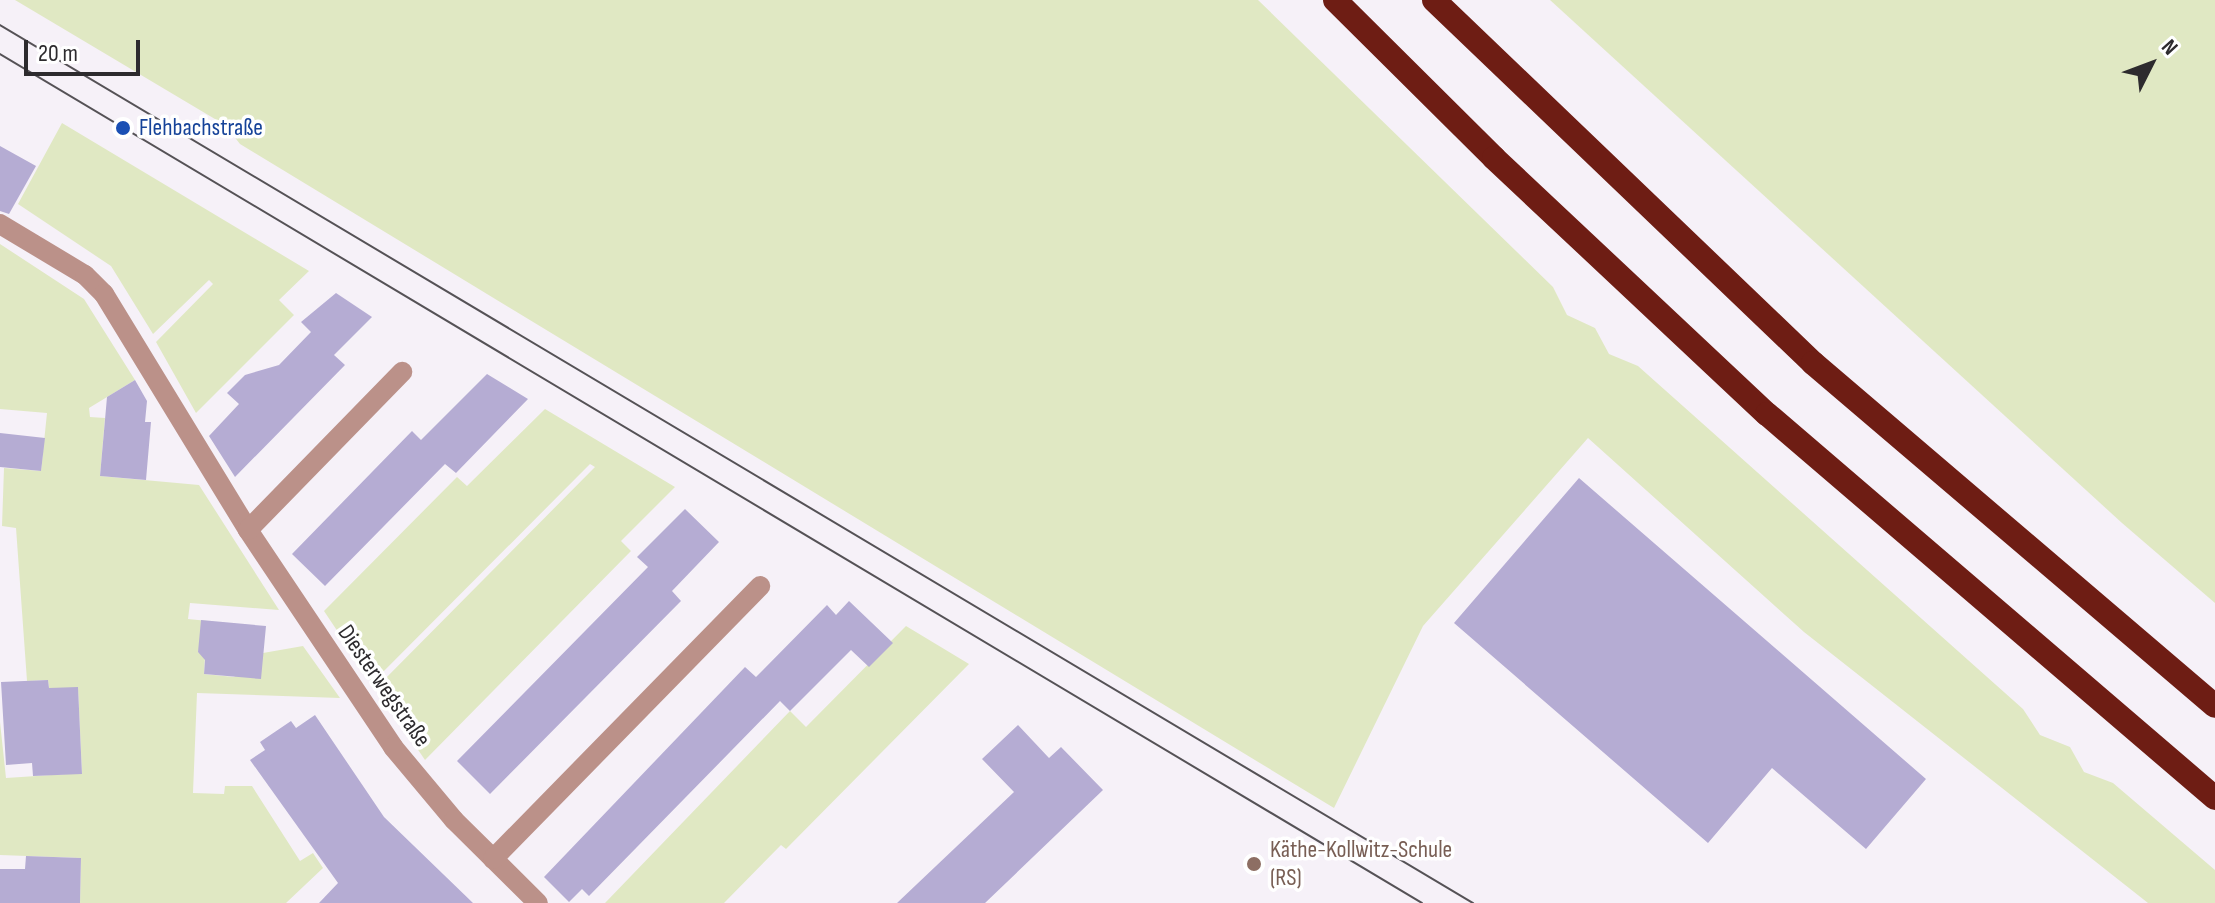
<!DOCTYPE html>
<html>
<head>
<meta charset="utf-8">
<style>
	body { margin:0 }
	#map { position:relative; width:2215px; height:903px; overflow:hidden; background:#f6f1f8; font-family:"Sofia Sans Condensed",sans-serif }
	div>[style] { position:absolute }
	.green>* { inset:0; background:#e0e8c3 }
	.building>* { inset:0; background:#b5acd3 }
	.street>* { height:20px; margin:-10px; padding:0 10px; transform-origin:10px; border-radius:10px; background:#bb9189 }
	.highway>* { height:24px; margin:-12px; padding:0 12px; transform-origin:12px; border-radius:12px; background:#6e1d14 }
	.tram>* { height:2px; margin:-1px; padding:0 1px; transform-origin:1px; border-radius:1px; background:#555256 }
	.dots>* { width:22px; height:22px; translate:-50% -50%; box-sizing:border-box; border:4px solid #fff; border-radius:50% }
	span { translate:-50% -50%; white-space:nowrap; text-align:center; line-height:1.15; -webkit-text-stroke:7px #fff; paint-order:stroke }
	.transit-label { font-size:24px; color:#164399 }
	.left { translate:0 -50%; text-align:left }
	.street-label { font-size:24px; color:#2d2b2e }
	.education-label { font-size:24px; color:#785e54 }
	.north { position:absolute; left:2111px; top:24px; width:80px; height:80px; -webkit-text-stroke:6px #fff; paint-order:stroke; rotate:48deg; font-size:22px; font-weight:700; line-height:32px; text-align:center; color:#2d2b2e }
	.north::after { content:''; display:block; margin:auto; width:28px; height:36px; background:#2d2b2e; clip-path:polygon(50% 0,100% 100%,50% 72%,0 100%) }
	.scale { position:absolute; left:24px; top:40px; width:116px; height:36px; box-sizing:border-box; border:4px solid #2d2b2e; border-top:0; padding-left:10px; font-size:24px; line-height:28px; white-space:nowrap; color:#2d2b2e; -webkit-text-stroke:6px #fff; paint-order:stroke }
</style>
</head>
<body>
<div id="map">
	<div class="green">
		<i style="clip-path:polygon(15px 0,1258px 0,1553px 287px,1567px 315px,1595px 328px,1609px 354px,1638px 366px,2023px 709px,2040px 735px,2070px 747px,2084px 772px,2113px 783px,2215px 870px,2215px 903px,2148px 903px,1804px 632px,1588px 438px,1423px 626px,1334px 808px,240px 144px,225px 125px)"></i>
		<i style="clip-path:polygon(1550px 0,2215px 0,2215px 603px,2122px 523px)"></i>
		<i style="clip-path:polygon(62px 123px,309px 271px,279px 300px,294px 315px,196px 413px,156px 342px,213px 284px,209px 280px,153px 334px,111px 266px,18px 204px)"></i>
		<i style="clip-path:polygon(0 244px,84px 299px,135px 380px,89px 408px,90px 417px,105px 418px,100px 476px,199px 485px,279px 610px,190px 603px,188px 619px,208px 621px,198px 652px,205px 656px,204px 674px,234px 677px,263px 653px,303px 646px,340px 698px,197px 693px,193px 793px,224px 794px,225px 786px,252px 786px,300px 861px,313px 853px,323px 868px,286px 903px,80px 903px,81px 858px,0 855px,0 722px,6px 778px,82px 773px,78px 688px,49px 688px,48px 680px,27px 681px,16px 528px,2px 526px,4px 468px,41px 471px,47px 413px,0 409px)"></i>
		<i style="clip-path:polygon(545px 409px,675px 487px,621px 541px,631px 551px,425px 760px,376px 688px,595px 467px,590px 464px,372px 683px,324px 611px,457px 477px,467px 486px)"></i>
		<i style="clip-path:polygon(906px 626px,969px 664px,786px 849px,781px 845px,724px 903px,605px 903px,790px 711px,806px 727px)"></i>
	</div>
	<div class="building">
		<i style="clip-path:polygon(0 146px,36px 166px,9px 214px,0 211px)"></i>
		<i style="clip-path:polygon(336px 293px,372px 317px,334px 355px,345px 365px,235px 477px,209px 436px,239px 404px,227px 393px,245px 375px,279px 365px,311px 332px,301px 322px)"></i>
		<i style="clip-path:polygon(487px 374px,528px 399px,456px 473px,445px 464px,325px 586px,292px 554px,412px 431px,421px 440px)"></i>
		<i style="clip-path:polygon(135px 380px,147px 401px,145px 422px,151px 422px,146px 480px,100px 476px,107px 397px)"></i>
		<i style="clip-path:polygon(0 433px,45px 438px,41px 471px,0 467px)"></i>
		<i style="clip-path:polygon(1579px 478px,1926px 779px,1866px 849px,1772px 768px,1708px 843px,1454px 623px)"></i>
		<i style="clip-path:polygon(685px 509px,719px 542px,672px 591px,681px 601px,490px 794px,457px 761px,648px 567px,637px 557px)"></i>
		<i style="clip-path:polygon(849px 601px,893px 643px,869px 667px,851px 650px,790px 711px,780px 701px,589px 896px,582px 889px,569px 902px,544px 877px,745px 667px,756px 677px,827px 605px,836px 615px)"></i>
		<i style="clip-path:polygon(201px 620px,266px 626px,261px 679px,204px 674px,205px 660px,198px 652px)"></i>
		<i style="clip-path:polygon(48px 680px,49px 688px,78px 687px,82px 774px,33px 776px,32px 763px,6px 765px,1px 682px)"></i>
		<i style="clip-path:polygon(315px 715px,384px 817px,473px 903px,319px 903px,338px 883px,250px 760px,265px 750px,260px 742px,291px 721px,296px 728px)"></i>
		<i style="clip-path:polygon(1018px 725px,1049px 758px,1061px 747px,1103px 790px,985px 903px,897px 903px,1014px 792px,982px 759px)"></i>
		<i style="clip-path:polygon(26px 856px,81px 858px,80px 903px,0 903px,0 869px,25px 869px)"></i>
	</div>
	<div class="street">
		<i style="left:0;top:224px;width:99px;rotate:31deg"></i>
		<i style="left:85px;top:275px;width:27px;rotate:45deg"></i>
		<i style="left:104px;top:294px;width:276px;rotate:58.6deg"></i>
		<i style="left:248px;top:530px;width:261px;rotate:56.2deg"></i>
		<i style="left:393px;top:747px;width:95px;rotate:50.1deg"></i>
		<i style="left:454px;top:820px;width:118px;rotate:44.7deg"></i>
		<i style="left:248px;top:530px;width:221px;rotate:-45.7deg"></i>
		<i style="left:493px;top:859px;width:382px;rotate:-45.6deg"></i>
	</div>
	<div class="highway">
		<i style="left:1335px;top:0;width:224px;rotate:44.8deg"></i>
		<i style="left:1494px;top:158px;width:374px;rotate:43.2deg"></i>
		<i style="left:1767px;top:414px;width:590px;rotate:40.6deg"></i>
		<i style="left:1434px;top:0;width:525px;rotate:43.76deg"></i>
		<i style="left:1813px;top:363px;width:528px;rotate:40.47deg"></i>
	</div>
	<div class="tram">
		<i style="left:0;top:25px;width:1715px;rotate:30.8deg"></i>
		<i style="left:0;top:54px;width:1656px;rotate:30.84deg"></i>
	</div>
	<div class="dots">
		<i style="left:123px;top:128px;background:#1a4fb4"></i>
		<i style="left:1254px;top:864px;background:#8d6e63"></i>
	</div>
	<div class="transit-label">
		<span class="left" style="left:139px;top:128px">Flehbachstraße</span>
	</div>
	<div class="street-label">
		<span style="left:384px;top:686px;rotate:55deg">Diesterwegstraße</span>
	</div>
	<div class="education-label">
		<span class="left" style="left:1270px;top:864px">Käthe-Kollwitz-Schule<br>(RS)</span>
	</div>
	<div class="north">N</div>
	<div class="scale">20 m</div>
</div>
</body>
</html>
